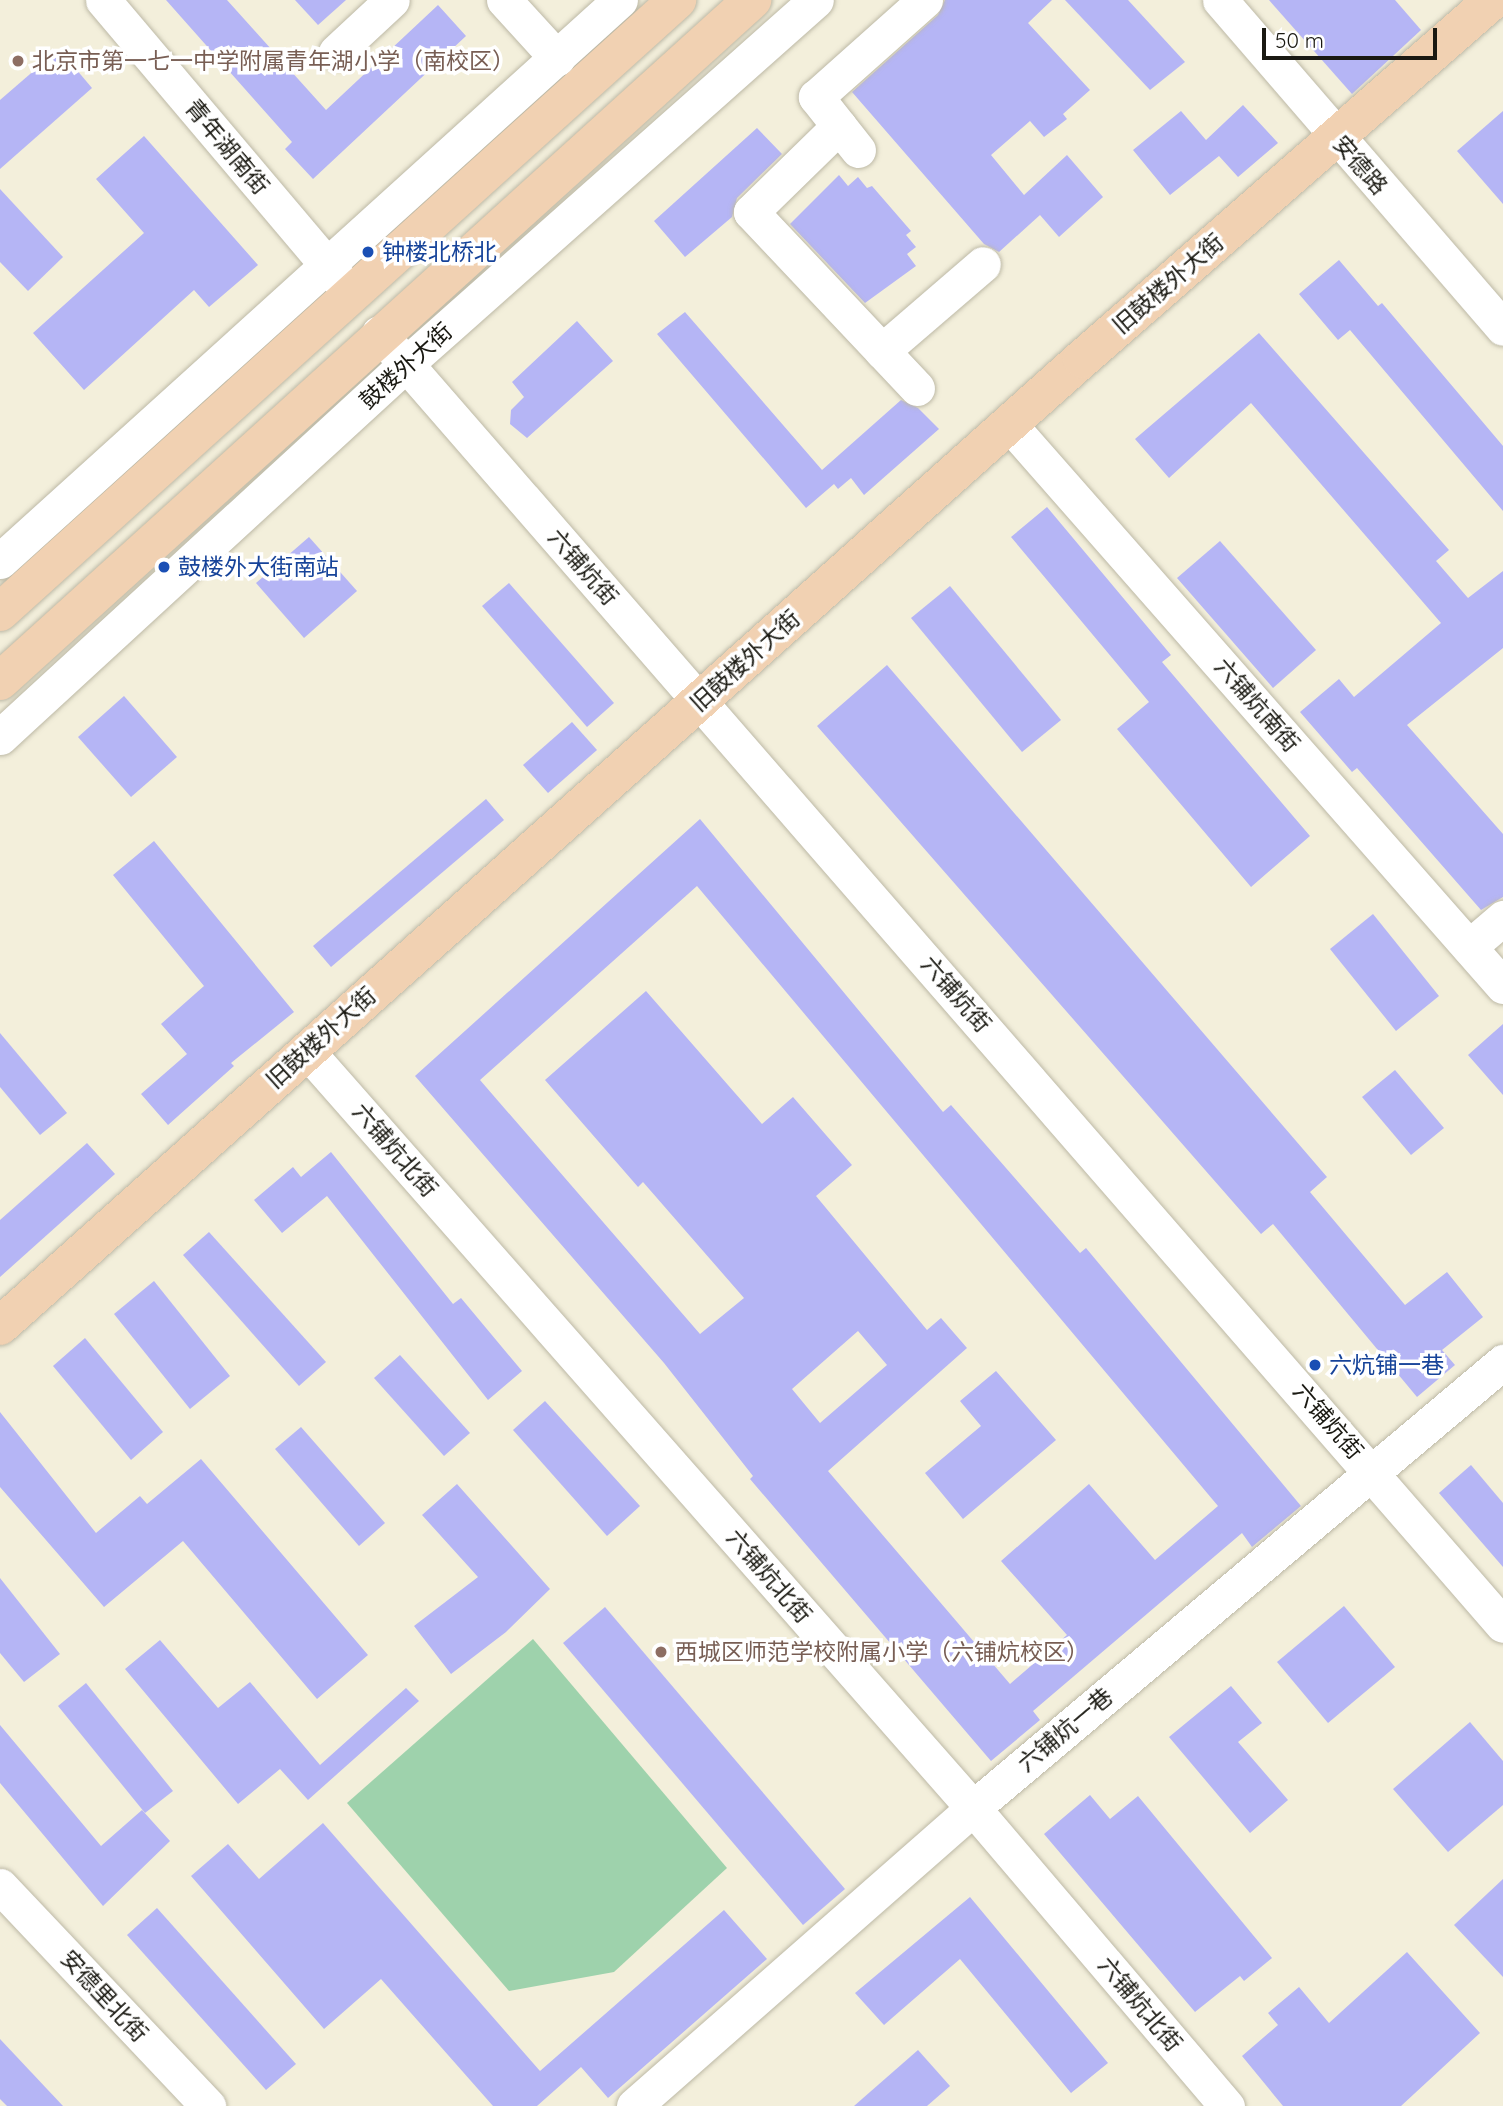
<!DOCTYPE html>
<html>
<head>
<meta charset="utf-8">
<style>
	body { margin:0 }
	#map { position:relative; width:1503px; height:2106px; overflow:hidden; background:#f3efdb; font-family:Quicksand,"Noto Sans SC",sans-serif }
	div>[style] { position:absolute }
	.green>* { inset:0; background:#9ed2ac }
	.building>* { inset:0; background:#b5b5f5 }
	.roads { filter:drop-shadow(0 0 2px #bdb9a6) drop-shadow(0 0 2px #bdb9a6) }
	.minor>* { height:35px; margin:-17.5px; padding:0 17.5px; transform-origin:17.5px; border-radius:17.5px; background:#fff }
	.major>* { height:38px; margin:-19px; padding:0 19px; transform-origin:19px; border-radius:19px; background:#f1d1b2 }
	.dots>* { width:19px; height:19px; translate:-50% -50%; box-sizing:border-box; border:4px solid #fff; border-radius:50% }
	span { translate:-50% -50%; white-space:nowrap; text-align:center; line-height:1.15; -webkit-text-stroke:7px #fff; paint-order:stroke }
	.education-label { font-size:23px; color:#785e54 }
	.left { translate:0 -50%; text-align:left }
	.street-label { font-size:23px; color:#1a1912 }
	.transit-label { font-size:23px; color:#164399 }
	.scale { position:absolute; left:1262px; top:28px; width:175px; height:32px; box-sizing:border-box; border:4px solid #1a1912; border-top:0; padding-left:9px; font-size:21px; line-height:24px; white-space:nowrap; color:#1a1912; -webkit-text-stroke:5px #fff; paint-order:stroke }
</style>
</head>
<body>
<div id="map">
	<div class="green">
		<i style="clip-path:polygon(533px 1639px,727px 1868px,614px 1972px,509px 1991px,347px 1803px)"></i>
	</div>
	<div class="building">
		<i style="clip-path:polygon(166px 0,227px 0,326px 110px,438px 5px,466px 36px,313px 179px,285px 149px,292px 142px)"></i>
		<i style="clip-path:polygon(295px 0,346px 0,318px 25px)"></i>
		<i style="clip-path:polygon(945px 0,1052px 0,1028px 23px,1090px 90px,1063px 114px,1067px 119px,1044px 137px,1030px 121px,991px 155px,1024px 195px,1067px 155px,1103px 197px,1059px 237px,1040px 215px,999px 252px,984px 244px,852px 92px,938px 15px)"></i>
		<i style="clip-path:polygon(1065px 0,1128px 0,1185px 62px,1150px 90px)"></i>
		<i style="clip-path:polygon(1269px 0,1395px 0,1421px 30px,1352px 94px)"></i>
		<i style="clip-path:polygon(59px 49px,92px 88px,0 169px,0 100px)"></i>
		<i style="clip-path:polygon(1243px 105px,1278px 143px,1238px 177px,1219px 156px,1170px 195px,1133px 150px,1181px 111px,1206px 140px)"></i>
		<i style="clip-path:polygon(1503px 111px,1503px 204px,1457px 151px)"></i>
		<i style="clip-path:polygon(757px 128px,782px 154px,737px 198px,732px 217px,685px 257px,654px 221px)"></i>
		<i style="clip-path:polygon(144px 136px,258px 265px,209px 307px,194px 290px,84px 390px,33px 333px,144px 233px,96px 179px)"></i>
		<i style="clip-path:polygon(839px 175px,848px 186px,858px 177px,867px 188px,872px 186px,911px 231px,906px 235px,916px 247px,907px 254px,916px 266px,865px 303px,790px 224px)"></i>
		<i style="clip-path:polygon(0 189px,63px 257px,28px 291px,0 262px)"></i>
		<i style="clip-path:polygon(1339px 260px,1378px 306px,1382px 303px,1503px 446px,1503px 511px,1350px 330px,1338px 340px,1299px 294px)"></i>
		<i style="clip-path:polygon(685px 312px,822px 470px,901px 400px,918px 408px,939px 429px,864px 495px,851px 478px,838px 489px,834px 484px,806px 508px,657px 334px)"></i>
		<i style="clip-path:polygon(577px 321px,613px 361px,527px 438px,510px 424px,511px 410px,524px 397px,512px 382px)"></i>
		<i style="clip-path:polygon(1259px 333px,1449px 550px,1436px 561px,1468px 598px,1503px 571px,1503px 648px,1407px 725px,1503px 834px,1503px 897px,1481px 910px,1357px 768px,1352px 772px,1300px 712px,1339px 679px,1354px 697px,1441px 623px,1251px 403px,1169px 478px,1135px 439px)"></i>
		<i style="clip-path:polygon(1047px 507px,1171px 655px,1162px 662px,1310px 836px,1251px 887px,1117px 729px,1149px 702px,1011px 537px)"></i>
		<i style="clip-path:polygon(309px 537px,357px 591px,304px 638px,256px 583px)"></i>
		<i style="clip-path:polygon(1220px 541px,1316px 650px,1273px 688px,1177px 578px)"></i>
		<i style="clip-path:polygon(509px 583px,614px 703px,587px 727px,482px 606px)"></i>
		<i style="clip-path:polygon(950px 586px,1061px 720px,1022px 752px,911px 618px)"></i>
		<i style="clip-path:polygon(887px 665px,1327px 1177px,1310px 1192px,1405px 1305px,1447px 1272px,1483px 1317px,1442px 1350px,1455px 1365px,1417px 1397px,1273px 1224px,1261px 1234px,817px 726px)"></i>
		<i style="clip-path:polygon(124px 696px,177px 757px,131px 797px,78px 737px)"></i>
		<i style="clip-path:polygon(572px 722px,597px 750px,548px 793px,523px 765px)"></i>
		<i style="clip-path:polygon(486px 799px,504px 820px,331px 967px,313px 946px)"></i>
		<i style="clip-path:polygon(evenodd,700px 819px,943px 1112px,951px 1105px,1080px 1253px,1086px 1248px,1301px 1506px,1252px 1547px,1242px 1533px,1033px 1711px,1040px 1720px,991px 1761px,750px 1479px,753px 1476px,664px 1363px,415px 1076px,700px 819px,697px 886px,1218px 1506px,1155px 1560px,1089px 1484px,1001px 1561px,1067px 1635px,1010px 1684px,828px 1471px,967px 1348px,941px 1318px,927px 1330px,816px 1196px,852px 1165px,793px 1097px,762px 1124px,646px 991px,545px 1080px,638px 1187px,643px 1182px,744px 1298px,700px 1334px,480px 1080px,697px 886px,700px 819px,858px 1331px,887px 1365px,820px 1423px,792px 1389px,858px 1331px)"></i>
		<i style="clip-path:polygon(154px 841px,294px 1012px,231px 1063px,234px 1066px,168px 1125px,141px 1094px,187px 1054px,161px 1024px,204px 986px,113px 875px)"></i>
		<i style="clip-path:polygon(1373px 914px,1439px 996px,1396px 1031px,1330px 949px)"></i>
		<i style="clip-path:polygon(1503px 1024px,1503px 1095px,1468px 1055px)"></i>
		<i style="clip-path:polygon(0 1033px,67px 1113px,40px 1135px,0 1087px)"></i>
		<i style="clip-path:polygon(1395px 1070px,1444px 1128px,1411px 1155px,1362px 1097px)"></i>
		<i style="clip-path:polygon(87px 1143px,115px 1174px,0 1277px,0 1220px)"></i>
		<i style="clip-path:polygon(331px 1152px,453px 1304px,461px 1298px,522px 1371px,488px 1400px,327px 1196px,282px 1233px,254px 1200px,293px 1167px,301px 1177px)"></i>
		<i style="clip-path:polygon(209px 1232px,326px 1362px,299px 1386px,183px 1255px)"></i>
		<i style="clip-path:polygon(154px 1281px,230px 1376px,190px 1409px,114px 1314px)"></i>
		<i style="clip-path:polygon(85px 1338px,163px 1432px,131px 1460px,53px 1366px)"></i>
		<i style="clip-path:polygon(400px 1355px,470px 1433px,444px 1456px,374px 1378px)"></i>
		<i style="clip-path:polygon(996px 1371px,1056px 1440px,963px 1519px,925px 1473px,981px 1426px,960px 1401px)"></i>
		<i style="clip-path:polygon(545px 1401px,640px 1506px,607px 1536px,513px 1430px)"></i>
		<i style="clip-path:polygon(0 1412px,96px 1533px,140px 1496px,147px 1504px,201px 1459px,368px 1655px,317px 1699px,183px 1541px,104px 1607px,0 1487px)"></i>
		<i style="clip-path:polygon(301px 1427px,385px 1523px,359px 1546px,275px 1449px)"></i>
		<i style="clip-path:polygon(1471px 1465px,1503px 1503px,1503px 1567px,1439px 1493px)"></i>
		<i style="clip-path:polygon(457px 1484px,550px 1589px,506px 1632px,451px 1674px,414px 1626px,478px 1577px,422px 1515px)"></i>
		<i style="clip-path:polygon(0 1578px,60px 1654px,24px 1682px,0 1653px)"></i>
		<i style="clip-path:polygon(1344px 1606px,1395px 1667px,1328px 1723px,1277px 1662px)"></i>
		<i style="clip-path:polygon(605px 1607px,845px 1889px,803px 1925px,563px 1643px)"></i>
		<i style="clip-path:polygon(160px 1640px,218px 1708px,250px 1682px,320px 1765px,406px 1688px,419px 1701px,308px 1800px,280px 1769px,238px 1804px,125px 1669px)"></i>
		<i style="clip-path:polygon(86px 1683px,173px 1791px,145px 1813px,58px 1706px)"></i>
		<i style="clip-path:polygon(1231px 1686px,1262px 1723px,1238px 1742px,1288px 1800px,1250px 1833px,1169px 1737px)"></i>
		<i style="clip-path:polygon(1470px 1722px,1503px 1761px,1503px 1805px,1448px 1852px,1393px 1789px)"></i>
		<i style="clip-path:polygon(0 1725px,101px 1846px,142px 1810px,170px 1841px,103px 1906px,0 1783px)"></i>
		<i style="clip-path:polygon(1090px 1795px,1110px 1819px,1138px 1796px,1272px 1958px,1244px 1981px,1240px 1976px,1195px 2012px,1044px 1834px)"></i>
		<i style="clip-path:polygon(323px 1823px,540px 2071px,724px 1910px,767px 1959px,608px 2098px,581px 2067px,537px 2106px,493px 2106px,381px 1979px,324px 2029px,191px 1876px,228px 1844px,259px 1879px)"></i>
		<i style="clip-path:polygon(1503px 1879px,1503px 1977px,1454px 1925px)"></i>
		<i style="clip-path:polygon(970px 1897px,1108px 2063px,1071px 2093px,960px 1959px,884px 2025px,855px 1993px)"></i>
		<i style="clip-path:polygon(157px 1908px,296px 2064px,266px 2090px,127px 1935px)"></i>
		<i style="clip-path:polygon(1407px 1952px,1480px 2033px,1401px 2106px,1283px 2106px,1242px 2056px,1278px 2025px,1268px 2013px,1299px 1987px,1329px 2023px)"></i>
		<i style="clip-path:polygon(0 2039px,63px 2106px,7px 2106px,0 2099px)"></i>
		<i style="clip-path:polygon(918px 2050px,950px 2086px,927px 2106px,854px 2106px)"></i>
	</div>
	<div class="roads">
		<div class="minor">
			<i style="left:103px;top:0;width:375px;rotate:49.8deg"></i>
			<i style="left:504px;top:0;width:79px;rotate:47.6deg"></i>
			<i style="left:1220px;top:0;width:433px;rotate:49.2deg"></i>
			<i style="left:336px;top:52px;width:76px;rotate:-42.9deg"></i>
			<i style="left:839px;top:126px;width:123px;rotate:135.7deg"></i>
			<i style="left:751px;top:212px;width:242px;rotate:46.7deg"></i>
			<i style="left:858px;top:150px;width:68px;rotate:-128.4deg"></i>
			<i style="left:816px;top:97px;width:146px;rotate:-41.7deg"></i>
			<i style="left:379px;top:333px;width:1712px;rotate:48.98deg"></i>
			<i style="left:882px;top:351px;width:133px;rotate:-40.7deg"></i>
			<i style="left:1010px;top:425px;width:747px;rotate:48.69deg"></i>
			<i style="left:0;top:561px;width:836px;rotate:-42.14deg"></i>
			<i style="left:0;top:737px;width:551px;rotate:-42.57deg"></i>
			<i style="left:406px;top:364px;width:548px;rotate:-41.6deg"></i>
			<i style="left:1469px;top:947px;width:45px;rotate:-40.5deg"></i>
			<i style="left:306px;top:1050px;width:1010px;rotate:48.65deg"></i>
			<i style="left:973px;top:1808px;width:392px;rotate:49.6deg"></i>
			<i style="left:0;top:1886px;width:303px;rotate:46.6deg"></i>
			<i style="left:634px;top:2106px;width:451px;rotate:-41.3deg"></i>
			<i style="left:973px;top:1808px;width:693px;rotate:-40.08deg"></i>
		</div>
		<div class="major">
			<i style="left:0;top:612px;width:913px;rotate:-42.11deg"></i>
			<i style="left:0;top:681px;width:1015px;rotate:-42.16deg"></i>
			<i style="left:0;top:1326px;width:1451px;rotate:-41.79deg"></i>
			<i style="left:1082px;top:359px;width:546px;rotate:-41.14deg"></i>
		</div>
	</div>
	<div class="dots">
		<i style="left:18px;top:61px;background:#8d6e63"></i>
		<i style="left:368px;top:252px;background:#1a4fb4"></i>
		<i style="left:164px;top:567px;background:#1a4fb4"></i>
		<i style="left:1315px;top:1365px;background:#1a4fb4"></i>
		<i style="left:661px;top:1652px;background:#8d6e63"></i>
	</div>
	<div class="education-label">
		<span class="left" style="left:32px;top:61px">北京市第一七一中学附属青年湖小学（南校区）</span>
		<span class="left" style="left:675px;top:1652px">西城区师范学校附属小学（六铺炕校区）</span>
	</div>
	<div class="street-label">
		<span style="left:227px;top:147px;rotate:50deg">青年湖南街</span>
		<span style="left:1360px;top:165px;rotate:49deg">安德路</span>
		<span style="left:1168px;top:284px;rotate:-41deg">旧鼓楼外大街</span>
		<span style="left:406px;top:366px;rotate:-42deg">鼓楼外大街</span>
		<span style="left:583px;top:567px;rotate:49deg">六铺炕街</span>
		<span style="left:745px;top:661px;rotate:-42deg">旧鼓楼外大街</span>
		<span style="left:1257px;top:705px;rotate:49deg">六铺炕南街</span>
		<span style="left:956px;top:994px;rotate:49deg">六铺炕街</span>
		<span style="left:321px;top:1038px;rotate:-42deg">旧鼓楼外大街</span>
		<span style="left:395px;top:1150px;rotate:49deg">六铺炕北街</span>
		<span style="left:1328px;top:1421px;rotate:49deg">六铺炕街</span>
		<span style="left:769px;top:1576px;rotate:49deg">六铺炕北街</span>
		<span style="left:1065px;top:1730px;rotate:-40deg">六铺炕一巷</span>
		<span style="left:104px;top:1996px;rotate:47deg">安德里北街</span>
		<span style="left:1140px;top:2004px;rotate:50deg">六铺炕北街</span>
	</div>
	<div class="transit-label">
		<span class="left" style="left:382px;top:252px">钟楼北桥北</span>
		<span class="left" style="left:178px;top:567px">鼓楼外大街南站</span>
		<span class="left" style="left:1329px;top:1365px">六炕铺一巷</span>
	</div>
	<div class="scale">50 m</div>
</div>
</body>
</html>
